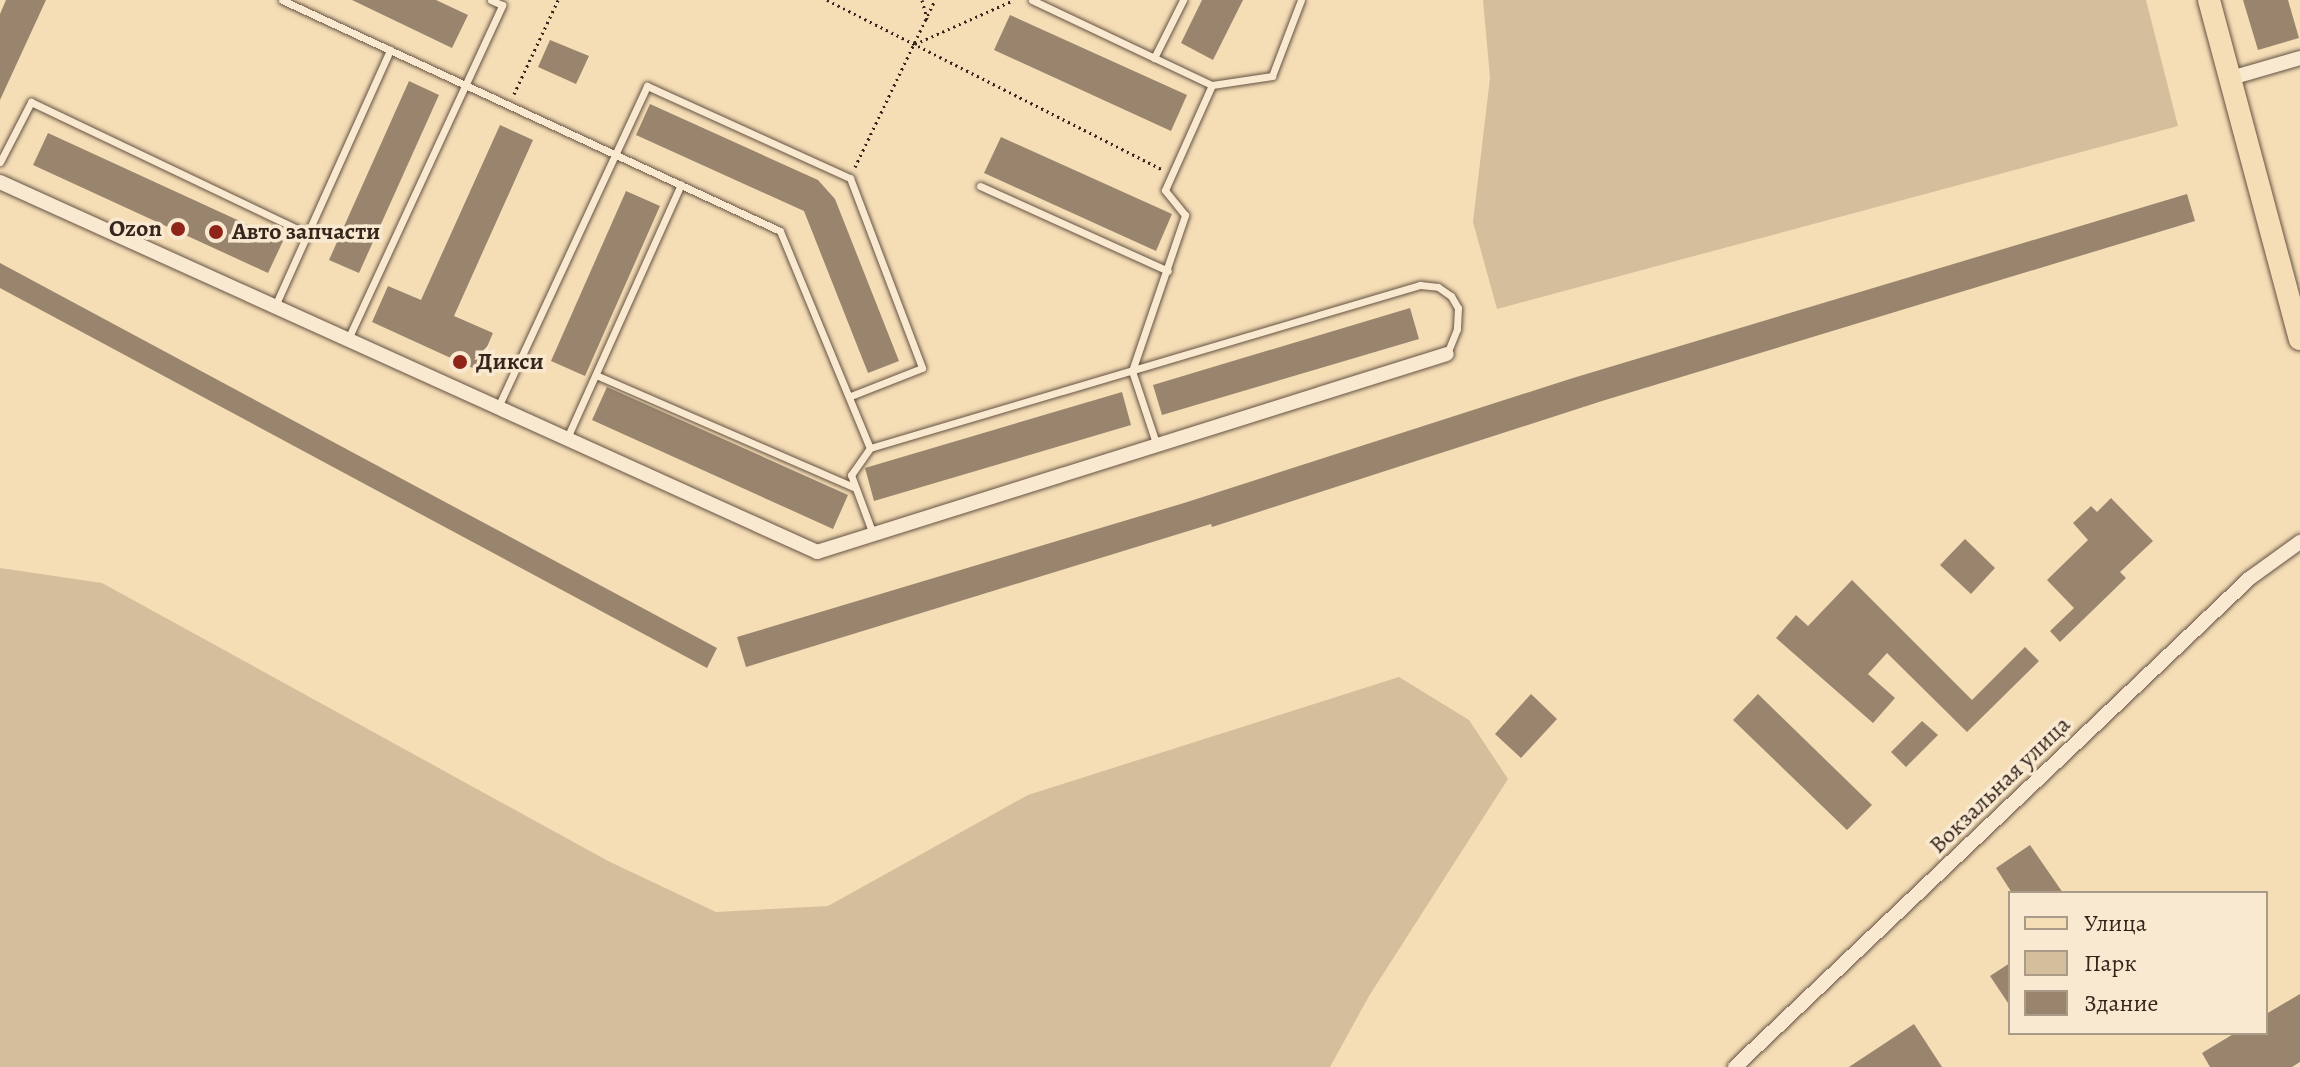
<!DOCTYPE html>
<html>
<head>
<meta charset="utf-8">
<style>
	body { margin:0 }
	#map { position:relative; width:2300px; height:1067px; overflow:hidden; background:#f5ddb6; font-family:Alegreya,serif }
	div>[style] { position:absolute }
	.green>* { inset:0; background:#d4be9c }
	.building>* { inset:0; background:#99856d }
	.path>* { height:3px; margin-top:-1.5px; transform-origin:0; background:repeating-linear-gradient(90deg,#35251d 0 2px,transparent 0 6px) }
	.roads { filter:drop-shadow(0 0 2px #655343) drop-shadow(0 0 2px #655343) }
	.lane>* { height:7px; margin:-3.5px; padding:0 3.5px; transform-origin:3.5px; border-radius:3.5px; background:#f8e9d0 }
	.street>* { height:14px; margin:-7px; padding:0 7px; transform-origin:7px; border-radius:7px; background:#f8e9d0 }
	.primary>* { height:22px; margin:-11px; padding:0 11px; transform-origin:11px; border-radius:11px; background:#f5ddb6 }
	.dots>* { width:22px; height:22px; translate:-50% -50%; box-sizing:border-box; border:4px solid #f8e9d0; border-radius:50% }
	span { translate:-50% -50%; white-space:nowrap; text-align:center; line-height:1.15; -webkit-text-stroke:7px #f8e9d0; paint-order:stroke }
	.poi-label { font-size:24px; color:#35251d; font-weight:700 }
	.right { translate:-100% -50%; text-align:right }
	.left { translate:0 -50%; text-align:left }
	.street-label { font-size:24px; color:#35251d }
	.legend { position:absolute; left:2008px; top:891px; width:260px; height:144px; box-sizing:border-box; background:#f8e9d0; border:2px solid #aa9b88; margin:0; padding:10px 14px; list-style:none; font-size:24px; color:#35251d }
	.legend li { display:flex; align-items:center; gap:16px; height:40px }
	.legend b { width:40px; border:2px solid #aa9b88 }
</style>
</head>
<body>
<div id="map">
	<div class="green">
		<i style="clip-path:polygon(1483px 0,2146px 0,2178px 126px,1497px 309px,1473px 222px,1490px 78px)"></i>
		<i style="clip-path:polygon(0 568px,102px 583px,608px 861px,716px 912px,828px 906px,1028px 795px,1399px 677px,1469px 720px,1508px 779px,1369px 996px,1330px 1067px,0 1067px)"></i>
	</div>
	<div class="building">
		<i style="clip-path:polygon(6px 0,46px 0,0 100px,0 14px)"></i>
		<i style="clip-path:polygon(352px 0,436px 0,468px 15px,452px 48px)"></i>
		<i style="clip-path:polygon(1202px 0,1243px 0,1213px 60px,1181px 43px)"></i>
		<i style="clip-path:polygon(2243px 0,2288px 0,2299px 38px,2258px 50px)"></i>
		<i style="clip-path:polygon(1010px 15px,1187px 95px,1171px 131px,994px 50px)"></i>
		<i style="clip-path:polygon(550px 40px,589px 56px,576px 84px,538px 67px)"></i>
		<i style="clip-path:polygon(409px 81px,439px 95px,359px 273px,329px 260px)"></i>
		<i style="clip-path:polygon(650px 104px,818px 180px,835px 199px,899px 361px,868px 373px,804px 211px,636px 135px)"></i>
		<i style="clip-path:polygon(500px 125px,533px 140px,454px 316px,493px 333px,477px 370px,372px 322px,388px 286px,421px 300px)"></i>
		<i style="clip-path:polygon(48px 133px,283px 241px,268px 273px,33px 165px)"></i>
		<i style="clip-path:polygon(1001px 137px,1172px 214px,1156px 251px,984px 173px)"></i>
		<i style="clip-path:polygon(626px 191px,660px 206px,585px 376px,551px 361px)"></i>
		<i style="clip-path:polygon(2187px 194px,2195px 221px,1602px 401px,1212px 527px,1211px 524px,746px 667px,737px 637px,1184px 503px,1573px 378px)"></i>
		<i style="clip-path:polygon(0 263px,717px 648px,707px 668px,0 288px)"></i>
		<i style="clip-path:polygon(1410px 308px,1419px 339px,1162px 415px,1153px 385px)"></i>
		<i style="clip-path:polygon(607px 387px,848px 495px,833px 529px,592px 420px)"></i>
		<i style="clip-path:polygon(1122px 392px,1131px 425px,874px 501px,865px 468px)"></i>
		<i style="clip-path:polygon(2111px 498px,2153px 541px,2120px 572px,2126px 578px,2060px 642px,2050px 631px,2074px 608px,2047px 580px,2088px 540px,2073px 523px,2091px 506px,2097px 512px)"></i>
		<i style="clip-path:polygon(1965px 539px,1995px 568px,1971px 594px,1940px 565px)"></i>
		<i style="clip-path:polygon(1852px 580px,1972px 700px,2025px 647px,2039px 661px,1967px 732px,1887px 653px,1868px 674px,1895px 698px,1873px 723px,1776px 638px,1796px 615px,1808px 626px)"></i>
		<i style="clip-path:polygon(1531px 694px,1557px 719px,1521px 758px,1495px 734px)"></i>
		<i style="clip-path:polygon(1758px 694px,1872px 805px,1847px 830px,1733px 720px)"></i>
		<i style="clip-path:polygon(1922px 721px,1938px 735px,1906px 767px,1891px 752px)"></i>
		<i style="clip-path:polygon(2030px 845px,2063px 893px,2012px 893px,1996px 868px)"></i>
		<i style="clip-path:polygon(2010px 963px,2010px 1006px,1990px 976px)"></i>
		<i style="clip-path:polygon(2300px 994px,2300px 1062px,2292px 1067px,2210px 1067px,2202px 1053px,2235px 1033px,2266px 1033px,2266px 1014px)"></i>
		<i style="clip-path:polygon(1914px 1024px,1942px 1067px,1849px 1067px)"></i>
	</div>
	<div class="path">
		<i style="left:827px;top:0;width:375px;rotate:26.8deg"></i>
		<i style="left:922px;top:0;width:20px;rotate:75deg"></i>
		<i style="left:915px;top:44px;width:108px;rotate:-24deg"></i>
		<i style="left:514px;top:94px;width:104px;rotate:-64.9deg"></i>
		<i style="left:855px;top:167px;width:185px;rotate:-64.4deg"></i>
	</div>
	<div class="roads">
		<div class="lane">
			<i style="left:282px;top:0;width:549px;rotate:24.88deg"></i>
			<i style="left:780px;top:231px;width:235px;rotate:67.5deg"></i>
			<i style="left:870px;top:448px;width:33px;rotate:125deg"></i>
			<i style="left:851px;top:475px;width:63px;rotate:69.6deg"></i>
			<i style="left:1032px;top:0;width:199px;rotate:25.3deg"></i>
			<i style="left:1212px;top:85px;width:61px;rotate:-8.5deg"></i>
			<i style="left:1272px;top:76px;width:81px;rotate:-69.1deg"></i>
			<i style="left:1154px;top:58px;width:65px;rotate:-63.4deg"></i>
			<i style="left:0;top:162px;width:68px;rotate:-62.7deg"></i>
			<i style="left:31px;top:102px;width:307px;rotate:25.5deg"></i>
			<i style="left:980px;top:186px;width:206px;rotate:24.3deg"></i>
			<i style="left:275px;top:306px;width:281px;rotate:-65.8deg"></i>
			<i style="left:348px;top:339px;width:368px;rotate:-65.2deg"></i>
			<i style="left:502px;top:5px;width:12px;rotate:-156deg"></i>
			<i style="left:596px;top:375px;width:281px;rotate:23.5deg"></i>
			<i style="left:498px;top:407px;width:354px;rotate:-65.1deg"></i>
			<i style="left:647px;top:86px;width:223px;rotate:24.4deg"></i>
			<i style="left:850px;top:178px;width:203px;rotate:69.2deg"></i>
			<i style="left:922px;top:368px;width:76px;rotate:158.5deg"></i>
			<i style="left:567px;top:438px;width:278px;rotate:-65.8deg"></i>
			<i style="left:1157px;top:446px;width:79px;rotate:-108.4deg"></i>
			<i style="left:1132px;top:371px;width:165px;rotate:-71.2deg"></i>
			<i style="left:1185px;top:215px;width:32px;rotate:-129deg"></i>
			<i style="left:1165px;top:190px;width:115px;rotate:-65.9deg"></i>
			<i style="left:870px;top:448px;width:574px;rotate:-16.51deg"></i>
			<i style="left:1420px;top:285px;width:18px;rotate:6deg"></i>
			<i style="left:1438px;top:287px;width:16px;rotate:35deg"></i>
			<i style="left:1451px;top:296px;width:14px;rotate:60deg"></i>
			<i style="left:1458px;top:308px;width:21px;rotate:93deg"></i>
			<i style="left:1457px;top:329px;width:27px;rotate:112deg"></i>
		</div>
		<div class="street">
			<i style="left:2231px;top:78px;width:72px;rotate:-16.2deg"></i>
			<i style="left:0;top:182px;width:897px;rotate:24.36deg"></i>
			<i style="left:817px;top:552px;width:660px;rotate:-17.45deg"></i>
			<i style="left:1735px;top:1067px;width:710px;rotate:-43.52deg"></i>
			<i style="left:2250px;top:578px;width:62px;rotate:-35.8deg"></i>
		</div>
		<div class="primary">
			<i style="left:2209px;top:0;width:351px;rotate:75deg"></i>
		</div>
	</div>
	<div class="dots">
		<i style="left:178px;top:229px;background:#8f2418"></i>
		<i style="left:216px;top:232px;background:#8f2418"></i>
		<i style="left:460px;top:362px;background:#8f2418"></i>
	</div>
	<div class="poi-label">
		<span class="right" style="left:162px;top:229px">Ozon</span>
		<span class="left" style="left:232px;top:232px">Авто запчасти</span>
		<span class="left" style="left:476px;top:362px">Дикси</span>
	</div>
	<div class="street-label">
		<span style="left:2000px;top:785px;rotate:-44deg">Вокзальная улица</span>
	</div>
	<ul class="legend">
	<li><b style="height:10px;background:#f5ddb6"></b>Улица</li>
	<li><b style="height:22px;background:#d4be9c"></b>Парк</li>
	<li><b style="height:22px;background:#99856d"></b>Здание</li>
	</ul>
</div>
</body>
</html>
